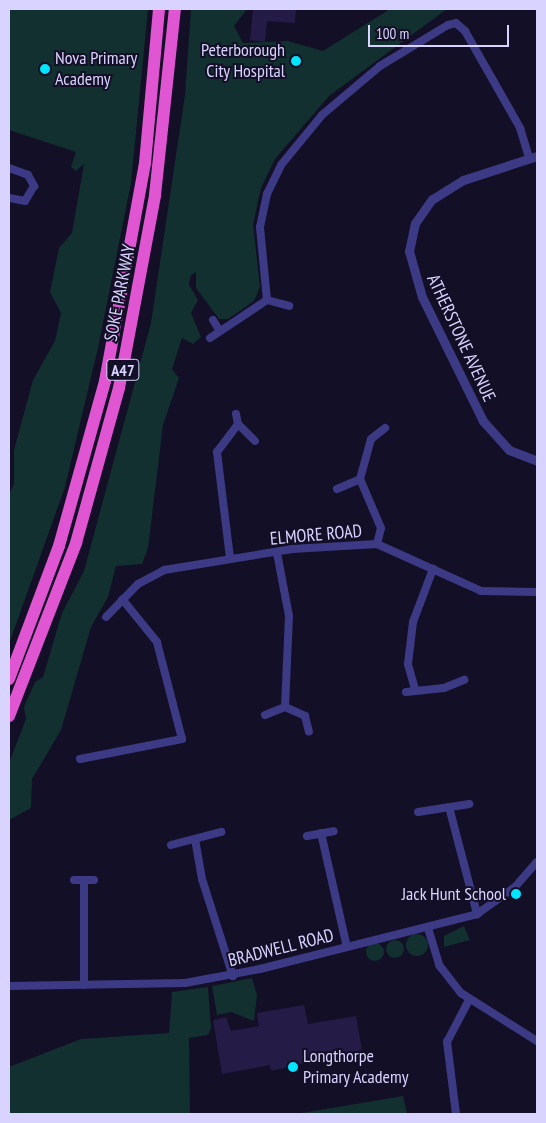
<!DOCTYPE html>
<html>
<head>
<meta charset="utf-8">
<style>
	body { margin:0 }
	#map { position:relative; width:546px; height:1123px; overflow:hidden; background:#130f26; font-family:"PT Sans Narrow",sans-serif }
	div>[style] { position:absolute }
	.green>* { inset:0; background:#12302f }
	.round { border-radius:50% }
	.building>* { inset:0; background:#241b47 }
	.minor>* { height:8px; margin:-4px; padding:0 4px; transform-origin:4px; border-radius:4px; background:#3d3a85 }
	.tertiary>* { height:9px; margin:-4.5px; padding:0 4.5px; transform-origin:4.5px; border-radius:4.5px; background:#3d3a85 }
	.trunk>* { height:12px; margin:-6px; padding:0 6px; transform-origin:6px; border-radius:6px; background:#e055d1 }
	.dots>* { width:14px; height:14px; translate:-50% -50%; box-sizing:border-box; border:2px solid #130f26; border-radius:50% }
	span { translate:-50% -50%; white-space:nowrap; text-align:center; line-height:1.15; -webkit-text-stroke:4px #130f26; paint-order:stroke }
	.shield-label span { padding:1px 4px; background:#130f26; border:1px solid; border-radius:4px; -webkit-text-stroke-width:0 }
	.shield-label { font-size:16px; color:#d9d4ff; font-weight:700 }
	.poi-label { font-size:18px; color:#d9d4ff }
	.right { translate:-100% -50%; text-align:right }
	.left { translate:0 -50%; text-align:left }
	.street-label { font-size:18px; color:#d9d4ff }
	.frame { position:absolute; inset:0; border:10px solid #d9d4ff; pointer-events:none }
	.scale { position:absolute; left:368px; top:25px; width:141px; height:22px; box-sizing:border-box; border:2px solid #d9d4ff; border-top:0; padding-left:6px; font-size:15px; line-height:18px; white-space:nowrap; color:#d9d4ff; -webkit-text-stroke:4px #130f26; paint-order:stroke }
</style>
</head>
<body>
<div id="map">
	<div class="green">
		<i style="clip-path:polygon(9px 9px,148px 9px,131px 183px,98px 348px,65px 487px,9px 644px,9px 494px,14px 484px,14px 450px,33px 380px,55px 341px,61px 313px,50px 292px,59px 248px,72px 233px,84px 164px,76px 171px,71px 167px,76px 152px,9px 130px)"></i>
		<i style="clip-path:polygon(191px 9px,247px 9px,234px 26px,243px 43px,288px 41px,323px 51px,390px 9px,447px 9px,329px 96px,275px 159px,261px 188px,253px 224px,260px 287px,254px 301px,228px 319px,219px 319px,196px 288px,196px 272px,191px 275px,189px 285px,198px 300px,191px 313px,201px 337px,193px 344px,182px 338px,172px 369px,179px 378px,163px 425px,148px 548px,142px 564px,116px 566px,108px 597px,91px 627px,61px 730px,32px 779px,31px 808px,9px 820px,9px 763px,26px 719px,24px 707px,35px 682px,43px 677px,62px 613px,84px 571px,151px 323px,185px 95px)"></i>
		<i style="clip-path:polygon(464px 926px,470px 940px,444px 947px,444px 936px)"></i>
		<i class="round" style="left:406px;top:934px;width:22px;height:22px"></i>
		<i class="round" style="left:386px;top:940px;width:18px;height:18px"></i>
		<i class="round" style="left:366px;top:943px;width:18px;height:18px"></i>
		<i style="clip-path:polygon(252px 978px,257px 995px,254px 1021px,231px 1012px,217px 1015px,212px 986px)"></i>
		<i style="clip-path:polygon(208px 987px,211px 1028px,208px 1035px,189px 1038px,190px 1114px,9px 1114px,9px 1067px,81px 1039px,169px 1033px,172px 992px)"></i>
		<i style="clip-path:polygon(403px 1096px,407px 1114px,296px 1114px)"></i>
	</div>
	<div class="building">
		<i style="clip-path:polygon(253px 9px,296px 9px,295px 23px,267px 21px,265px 42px,250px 40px)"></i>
		<i style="clip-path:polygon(304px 1005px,308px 1024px,356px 1016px,362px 1050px,271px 1071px,270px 1065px,222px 1074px,213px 1020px,226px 1017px,231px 1031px,259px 1026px,257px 1013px)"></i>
	</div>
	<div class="minor">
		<i style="left:9px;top:168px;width:20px;rotate:20deg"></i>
		<i style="left:28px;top:175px;width:13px;rotate:61deg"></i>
		<i style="left:34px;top:186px;width:17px;rotate:121deg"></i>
		<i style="left:25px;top:201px;width:16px;rotate:-169deg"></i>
		<i style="left:267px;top:300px;width:73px;rotate:-95.5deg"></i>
		<i style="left:260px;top:227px;width:34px;rotate:-78deg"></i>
		<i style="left:267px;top:194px;width:32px;rotate:-64deg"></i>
		<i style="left:281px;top:165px;width:65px;rotate:-50.6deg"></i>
		<i style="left:322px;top:115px;width:76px;rotate:-40.2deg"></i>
		<i style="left:380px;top:66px;width:79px;rotate:-31.1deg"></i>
		<i style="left:448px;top:25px;width:8px;rotate:-14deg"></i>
		<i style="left:456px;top:23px;width:12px;rotate:42deg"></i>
		<i style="left:465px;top:31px;width:112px;rotate:60.4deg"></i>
		<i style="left:520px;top:128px;width:31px;rotate:73deg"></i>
		<i style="left:267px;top:300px;width:23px;rotate:15deg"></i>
		<i style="left:213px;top:320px;width:13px;rotate:58deg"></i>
		<i style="left:210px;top:338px;width:69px;rotate:-33.7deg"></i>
		<i style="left:236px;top:414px;width:10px;rotate:79deg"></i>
		<i style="left:238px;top:424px;width:24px;rotate:45deg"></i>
		<i style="left:337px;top:489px;width:25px;rotate:-23deg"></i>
		<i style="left:377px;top:544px;width:16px;rotate:-76deg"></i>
		<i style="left:381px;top:528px;width:53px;rotate:-113.2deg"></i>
		<i style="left:360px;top:479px;width:41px;rotate:-74.6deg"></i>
		<i style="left:371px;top:439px;width:18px;rotate:-38deg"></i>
		<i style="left:277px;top:553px;width:64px;rotate:79.2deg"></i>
		<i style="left:289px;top:616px;width:91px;rotate:92.5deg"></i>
		<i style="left:230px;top:558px;width:107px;rotate:-97deg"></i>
		<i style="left:217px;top:452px;width:35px;rotate:-53deg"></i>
		<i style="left:106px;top:617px;width:46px;rotate:-45.9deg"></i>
		<i style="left:138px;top:584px;width:30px;rotate:-28deg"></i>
		<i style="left:164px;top:570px;width:130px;rotate:-9.3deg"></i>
		<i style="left:292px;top:549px;width:85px;rotate:-3.4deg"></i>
		<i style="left:377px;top:544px;width:114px;rotate:24.3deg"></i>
		<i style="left:481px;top:591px;width:56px;rotate:1deg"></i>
		<i style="left:415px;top:689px;width:26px;rotate:-106deg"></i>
		<i style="left:408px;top:664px;width:42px;rotate:-83.2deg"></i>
		<i style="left:413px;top:622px;width:57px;rotate:-69.3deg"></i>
		<i style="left:406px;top:692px;width:38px;rotate:-6deg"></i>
		<i style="left:444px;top:688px;width:22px;rotate:-22deg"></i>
		<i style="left:265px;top:715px;width:22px;rotate:-22deg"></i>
		<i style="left:285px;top:707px;width:22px;rotate:24deg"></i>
		<i style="left:305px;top:716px;width:16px;rotate:76deg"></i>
		<i style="left:80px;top:759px;width:104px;rotate:-11.1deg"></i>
		<i style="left:182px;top:739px;width:100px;rotate:-104.5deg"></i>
		<i style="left:157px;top:642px;width:55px;rotate:-129.1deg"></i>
		<i style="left:449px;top:807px;width:111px;rotate:75.3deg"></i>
		<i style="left:418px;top:812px;width:52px;rotate:-8.9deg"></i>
		<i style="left:321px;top:833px;width:117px;rotate:77.2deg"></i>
		<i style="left:307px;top:836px;width:27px;rotate:-10deg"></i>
		<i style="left:195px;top:839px;width:41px;rotate:80.1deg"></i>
		<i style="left:202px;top:879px;width:102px;rotate:72.3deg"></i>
		<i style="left:171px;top:845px;width:52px;rotate:-14.6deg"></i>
		<i style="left:74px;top:880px;width:20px"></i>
		<i style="left:84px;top:880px;width:105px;rotate:90deg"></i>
		<i style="left:428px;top:928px;width:39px;rotate:73deg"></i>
		<i style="left:439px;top:965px;width:36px;rotate:52deg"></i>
		<i style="left:461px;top:993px;width:90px;rotate:32.3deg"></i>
		<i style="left:9px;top:986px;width:176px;rotate:-1deg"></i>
		<i style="left:185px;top:983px;width:76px;rotate:-10.6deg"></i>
		<i style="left:260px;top:969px;width:224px;rotate:-14.2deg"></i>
		<i style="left:477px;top:914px;width:47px;rotate:-35.4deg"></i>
		<i style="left:515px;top:887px;width:33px;rotate:-49deg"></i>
		<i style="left:456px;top:1114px;width:73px;rotate:-97.1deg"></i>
		<i style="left:447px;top:1042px;width:47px;rotate:-62.4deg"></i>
	</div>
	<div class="tertiary">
		<i style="left:537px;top:156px;width:78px;rotate:162deg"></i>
		<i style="left:463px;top:180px;width:36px;rotate:148deg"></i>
		<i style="left:432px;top:199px;width:29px;rotate:125deg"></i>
		<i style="left:415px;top:223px;width:29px;rotate:102deg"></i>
		<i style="left:409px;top:251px;width:48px;rotate:74.2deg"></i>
		<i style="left:422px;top:297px;width:138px;rotate:63.8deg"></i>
		<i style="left:483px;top:421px;width:39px;rotate:48deg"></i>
		<i style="left:509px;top:450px;width:30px;rotate:21deg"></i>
	</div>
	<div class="trunk">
		<i style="left:9px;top:679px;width:142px;rotate:-69.4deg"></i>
		<i style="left:59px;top:546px;width:171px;rotate:-74.4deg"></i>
		<i style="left:105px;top:381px;width:222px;rotate:-79.6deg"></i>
		<i style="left:145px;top:163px;width:155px;rotate:-84.8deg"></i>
		<i style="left:9px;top:716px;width:186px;rotate:-68.8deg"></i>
		<i style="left:76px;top:543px;width:161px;rotate:-74.5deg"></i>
		<i style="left:119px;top:388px;width:196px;rotate:-79.4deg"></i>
		<i style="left:155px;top:195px;width:187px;rotate:-83.9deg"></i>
	</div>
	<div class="dots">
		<i style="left:296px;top:61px;background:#00e5ff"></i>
		<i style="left:45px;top:69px;background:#00e5ff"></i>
		<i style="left:516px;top:894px;background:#00e5ff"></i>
		<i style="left:293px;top:1067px;background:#00e5ff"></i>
	</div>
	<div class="shield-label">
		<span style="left:123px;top:370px">A47</span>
	</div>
	<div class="poi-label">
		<span class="right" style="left:285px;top:61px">Peterborough<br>City Hospital</span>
		<span class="left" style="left:55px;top:69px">Nova Primary<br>Academy</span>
		<span class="right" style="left:506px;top:894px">Jack Hunt School</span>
		<span class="left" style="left:303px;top:1067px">Longthorpe<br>Primary Academy</span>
	</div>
	<div class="street-label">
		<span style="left:120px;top:293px;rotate:-79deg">SOKE PARKWAY</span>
		<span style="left:461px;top:338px;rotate:65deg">ATHERSTONE AVENUE</span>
		<span style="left:316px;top:535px;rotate:-5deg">ELMORE ROAD</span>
		<span style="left:281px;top:948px;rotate:-14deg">BRADWELL ROAD</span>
	</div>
	<div class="frame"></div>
	<div class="scale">100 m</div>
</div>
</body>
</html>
